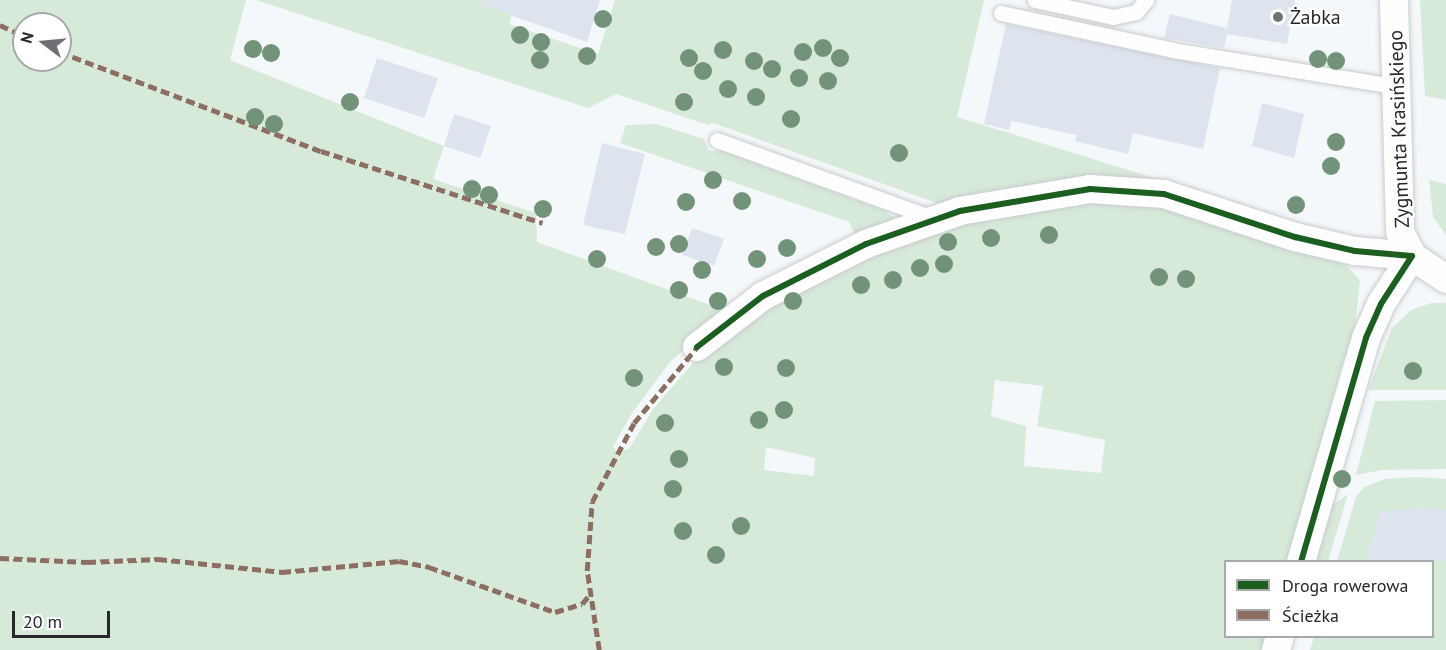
<!DOCTYPE html>
<html>
<head>
<meta charset="utf-8">
<style>
	body { margin:0 }
	#map { position:relative; width:1446px; height:650px; overflow:hidden; background:#f5f8fb; font-family:"PT Sans",sans-serif }
	div>[style] { position:absolute }
	.green>* { inset:0; background:#d7e9d9 }
	.building>* { inset:0; background:#dde4ee }
	.roads { filter:drop-shadow(0 0 2px #c9cbcd) drop-shadow(0 0 2px #c9cbcd) }
	.service>* { height:15px; margin:-7.5px; padding:0 7.5px; transform-origin:7.5px; border-radius:7.5px; background:#fefefe }
	.minor>* { height:28px; margin:-14px; padding:0 14px; transform-origin:14px; border-radius:14px; background:#fefefe }
	.quiet>* { height:4.5px; margin-top:-2.25px; transform-origin:0; background:repeating-linear-gradient(90deg,#8d6e63 0 9px,transparent 0 13.5px) }
	.cycleway>* { height:6px; margin:-3px; padding:0 3px; transform-origin:3px; border-radius:3px; background:#1b5e20 }
	.trees>* { width:18px; height:18px; margin:-9px; border-radius:50%; background:#72937a }
	.dots>* { width:16px; height:16px; translate:-50% -50%; box-sizing:border-box; border:3px solid #fff; border-radius:50% }
	span { translate:-50% -50%; white-space:nowrap; text-align:center; line-height:1.15; -webkit-text-stroke:4.5px #fff; paint-order:stroke }
	.poi-label { font-size:20px; color:#26272a }
	.left { translate:0 -50%; text-align:left }
	.street-label { font-size:20px; color:#26272a }
	.legend { position:absolute; left:1224px; top:560px; width:210px; height:78px; box-sizing:border-box; background:#fff; border:2px solid #a8a9aa; margin:0; padding:8px 10px; list-style:none; font-size:18px; color:#26272a }
	.legend li { display:flex; align-items:center; gap:12px; height:30px }
	.legend b { width:30px; border:2px solid #a8a9aa }
	.north { position:absolute; left:12px; top:12px; width:60px; height:60px; box-sizing:border-box; background:#fff; border:2px solid #a8a9aa; border-radius:50%; rotate:286deg; font-size:16px; font-weight:700; line-height:24px; text-align:center; color:#26272a }
	.north::after { content:''; display:block; margin:auto; width:21px; height:27px; background:#6e7073; clip-path:polygon(50% 0,100% 100%,50% 72%,0 100%) }
	.scale { position:absolute; left:12px; top:611px; width:98px; height:27px; box-sizing:border-box; border:3px solid #26272a; border-top:0; padding-left:8px; font-size:18px; line-height:21px; white-space:nowrap; color:#26272a; -webkit-text-stroke:4px #fff; paint-order:stroke }
</style>
</head>
<body>
<div id="map">
	<div class="green">
		<i style="clip-path:polygon(evenodd,0 0,246px 0,230px 60px,444px 146px,433px 179px,536px 213px,537px 242px,727px 311px,670px 362px,630px 416px,613px 447px,617px 451px,629px 449px,653px 409px,702px 353px,749px 316px,917px 232px,1112px 196px,1203px 215px,1345px 264px,1360px 280px,1353px 344px,1349px 360px,1344px 358px,1287px 561px,1226px 562px,1226px 636px,1266px 637px,1262px 650px,0 650px,0 0,24px 24px,60px 24px,60px 60px,24px 60px,24px 24px,0 0,995px 380px,1043px 386px,1037px 426px,1105px 440px,1101px 473px,1024px 466px,1026px 426px,991px 416px,995px 380px,0 0,766px 447px,815px 458px,814px 476px,764px 470px,766px 447px)"></i>
		<i style="clip-path:polygon(256px 0,517px 0,509px 24px,598px 54px,615px 0,984px 0,957px 117px,1177px 185px,942px 205px,713px 123px,708px 125px,616px 94px,588px 108px)"></i>
		<i style="clip-path:polygon(1420px 0,1446px 0,1446px 100px,1425px 96px)"></i>
		<i style="clip-path:polygon(657px 124px,704px 139px,709px 151px,723px 151px,883px 210px,898px 220px,858px 241px,849px 222px,620px 143px,626px 125px)"></i>
		<i style="clip-path:polygon(1429px 180px,1446px 184px,1446px 235px,1433px 217px)"></i>
		<i style="clip-path:polygon(1431px 303px,1446px 303px,1446px 390px,1368px 390px,1392px 328px,1411px 310px)"></i>
		<i style="clip-path:polygon(1446px 400px,1446px 469px,1382px 470px,1356px 475px,1375px 401px)"></i>
		<i style="clip-path:polygon(1416px 477px,1446px 479px,1446px 650px,1310px 650px,1314px 637px,1432px 636px,1432px 562px,1337px 561px,1356px 497px,1363px 488px,1385px 479px)"></i>
		<i style="clip-path:polygon(1348px 494px,1328px 561px,1313px 562px,1328px 508px)"></i>
	</div>
	<div class="building">
		<i style="clip-path:polygon(483px 0,600px 0,587px 42px,482px 5px)"></i>
		<i style="clip-path:polygon(1232px 0,1295px 0,1287px 44px,1227px 34px,1224px 48px,1164px 38px,1170px 14px,1227px 28px)"></i>
		<i style="clip-path:polygon(1006px 24px,1220px 68px,1203px 149px,1133px 133px,1128px 154px,1075px 141px,1077px 135px,1011px 121px,1009px 130px,984px 124px)"></i>
		<i style="clip-path:polygon(377px 58px,438px 78px,424px 118px,364px 98px)"></i>
		<i style="clip-path:polygon(1262px 103px,1304px 114px,1294px 158px,1252px 146px)"></i>
		<i style="clip-path:polygon(454px 114px,491px 126px,480px 158px,444px 146px)"></i>
		<i style="clip-path:polygon(602px 143px,645px 154px,625px 234px,583px 225px)"></i>
		<i style="clip-path:polygon(692px 228px,724px 239px,714px 266px,682px 255px)"></i>
		<i style="clip-path:polygon(1422px 508px,1446px 510px,1446px 561px,1366px 561px,1381px 511px)"></i>
	</div>
	<div class="roads">
		<div class="service">
			<i style="left:1035px;top:0;width:80px;rotate:12.3deg"></i>
			<i style="left:1113px;top:17px;width:24px;rotate:-12deg"></i>
			<i style="left:1136px;top:12px;width:16px;rotate:-50deg"></i>
			<i style="left:1001px;top:13px;width:176px;rotate:12.1deg"></i>
			<i style="left:1173px;top:50px;width:229px;rotate:9.3deg"></i>
			<i style="left:717px;top:140px;width:229px;rotate:19.9deg"></i>
		</div>
		<div class="minor">
			<i style="left:1394px;top:0;width:232px;rotate:88.5deg"></i>
			<i style="left:1400px;top:232px;width:27px;rotate:63deg"></i>
			<i style="left:1412px;top:256px;width:41px;rotate:34.1deg"></i>
			<i style="left:697px;top:347px;width:83px;rotate:-37.7deg"></i>
			<i style="left:763px;top:296px;width:115px;rotate:-26.8deg"></i>
			<i style="left:866px;top:244px;width:100px;rotate:-19.3deg"></i>
			<i style="left:960px;top:211px;width:132px;rotate:-9.6deg"></i>
			<i style="left:1090px;top:189px;width:74px;rotate:3.9deg"></i>
			<i style="left:1164px;top:194px;width:138px;rotate:18.2deg"></i>
			<i style="left:1295px;top:237px;width:62px;rotate:13.1deg"></i>
			<i style="left:1355px;top:251px;width:57px;rotate:5deg"></i>
			<i style="left:1301px;top:562px;width:233px;rotate:-73.8deg"></i>
			<i style="left:1366px;top:338px;width:37px;rotate:-66deg"></i>
			<i style="left:1381px;top:304px;width:57px;rotate:-57.1deg"></i>
			<i style="left:1276px;top:650px;width:15px;rotate:-74deg"></i>
		</div>
	</div>
	<div class="quiet">
		<i style="left:0;top:25px;width:26px;rotate:25deg"></i>
		<i style="left:60px;top:52px;width:279px;rotate:20.8deg"></i>
		<i style="left:321px;top:151px;width:233px;rotate:18deg"></i>
		<i style="left:0;top:558px;width:87px;rotate:2.6deg"></i>
		<i style="left:87px;top:562px;width:71px;rotate:-2.4deg"></i>
		<i style="left:158px;top:559px;width:125px;rotate:6deg"></i>
		<i style="left:282px;top:572px;width:118px;rotate:-5.4deg"></i>
		<i style="left:399px;top:561px;width:31px;rotate:11deg"></i>
		<i style="left:429px;top:567px;width:134px;rotate:19.7deg"></i>
		<i style="left:555px;top:612px;width:28px;rotate:-17deg"></i>
		<i style="left:582px;top:604px;width:13px;rotate:-51deg"></i>
		<i style="left:599px;top:650px;width:80px;rotate:-98.6deg"></i>
		<i style="left:587px;top:571px;width:69px;rotate:-85.9deg"></i>
		<i style="left:592px;top:502px;width:89px;rotate:-62deg"></i>
		<i style="left:634px;top:423px;width:99px;rotate:-50.3deg"></i>
	</div>
	<div class="cycleway">
		<i style="left:697px;top:347px;width:83px;rotate:-37.7deg"></i>
		<i style="left:763px;top:296px;width:115px;rotate:-26.8deg"></i>
		<i style="left:866px;top:244px;width:100px;rotate:-19.3deg"></i>
		<i style="left:960px;top:211px;width:132px;rotate:-9.6deg"></i>
		<i style="left:1090px;top:189px;width:74px;rotate:3.9deg"></i>
		<i style="left:1164px;top:194px;width:138px;rotate:18.2deg"></i>
		<i style="left:1295px;top:237px;width:62px;rotate:13.1deg"></i>
		<i style="left:1355px;top:251px;width:57px;rotate:5deg"></i>
		<i style="left:1412px;top:256px;width:57px;rotate:122.9deg"></i>
		<i style="left:1381px;top:304px;width:37px;rotate:114deg"></i>
		<i style="left:1366px;top:338px;width:233px;rotate:106.2deg"></i>
	</div>
	<div class="trees">
		<i style="left:603px;top:19px"></i>
		<i style="left:520px;top:35px"></i>
		<i style="left:541px;top:42px"></i>
		<i style="left:823px;top:48px"></i>
		<i style="left:253px;top:49px"></i>
		<i style="left:723px;top:50px"></i>
		<i style="left:803px;top:52px"></i>
		<i style="left:271px;top:53px"></i>
		<i style="left:587px;top:56px"></i>
		<i style="left:689px;top:58px"></i>
		<i style="left:840px;top:58px"></i>
		<i style="left:1318px;top:59px"></i>
		<i style="left:540px;top:60px"></i>
		<i style="left:754px;top:61px"></i>
		<i style="left:1336px;top:61px"></i>
		<i style="left:772px;top:69px"></i>
		<i style="left:703px;top:71px"></i>
		<i style="left:799px;top:78px"></i>
		<i style="left:828px;top:81px"></i>
		<i style="left:728px;top:89px"></i>
		<i style="left:756px;top:97px"></i>
		<i style="left:350px;top:102px"></i>
		<i style="left:684px;top:102px"></i>
		<i style="left:255px;top:117px"></i>
		<i style="left:791px;top:119px"></i>
		<i style="left:274px;top:124px"></i>
		<i style="left:1336px;top:142px"></i>
		<i style="left:899px;top:153px"></i>
		<i style="left:1331px;top:166px"></i>
		<i style="left:713px;top:180px"></i>
		<i style="left:472px;top:189px"></i>
		<i style="left:489px;top:195px"></i>
		<i style="left:742px;top:201px"></i>
		<i style="left:686px;top:202px"></i>
		<i style="left:1296px;top:205px"></i>
		<i style="left:543px;top:209px"></i>
		<i style="left:1049px;top:235px"></i>
		<i style="left:991px;top:238px"></i>
		<i style="left:948px;top:242px"></i>
		<i style="left:679px;top:244px"></i>
		<i style="left:656px;top:247px"></i>
		<i style="left:787px;top:248px"></i>
		<i style="left:597px;top:259px"></i>
		<i style="left:757px;top:259px"></i>
		<i style="left:944px;top:264px"></i>
		<i style="left:920px;top:268px"></i>
		<i style="left:702px;top:270px"></i>
		<i style="left:1159px;top:277px"></i>
		<i style="left:1186px;top:279px"></i>
		<i style="left:893px;top:280px"></i>
		<i style="left:861px;top:285px"></i>
		<i style="left:679px;top:290px"></i>
		<i style="left:718px;top:301px"></i>
		<i style="left:793px;top:301px"></i>
		<i style="left:724px;top:367px"></i>
		<i style="left:786px;top:368px"></i>
		<i style="left:1413px;top:371px"></i>
		<i style="left:634px;top:378px"></i>
		<i style="left:784px;top:410px"></i>
		<i style="left:759px;top:420px"></i>
		<i style="left:665px;top:423px"></i>
		<i style="left:679px;top:459px"></i>
		<i style="left:1342px;top:479px"></i>
		<i style="left:673px;top:489px"></i>
		<i style="left:741px;top:526px"></i>
		<i style="left:683px;top:531px"></i>
		<i style="left:716px;top:555px"></i>
	</div>
	<div class="dots">
		<i style="left:1278px;top:17px;background:#6e7073"></i>
	</div>
	<div class="poi-label">
		<span class="left" style="left:1290px;top:17px">Żabka</span>
	</div>
	<div class="street-label">
		<span style="left:1399px;top:129px;rotate:-92deg">Zygmunta Krasińskiego</span>
	</div>
	<ul class="legend">
	<li><b style="height:8px;background:#1b5e20"></b>Droga rowerowa</li>
	<li><b style="height:8px;background:#8d6e63"></b>Ścieżka</li>
	</ul>
	<div class="north">N</div>
	<div class="scale">20 m</div>
</div>
</body>
</html>
